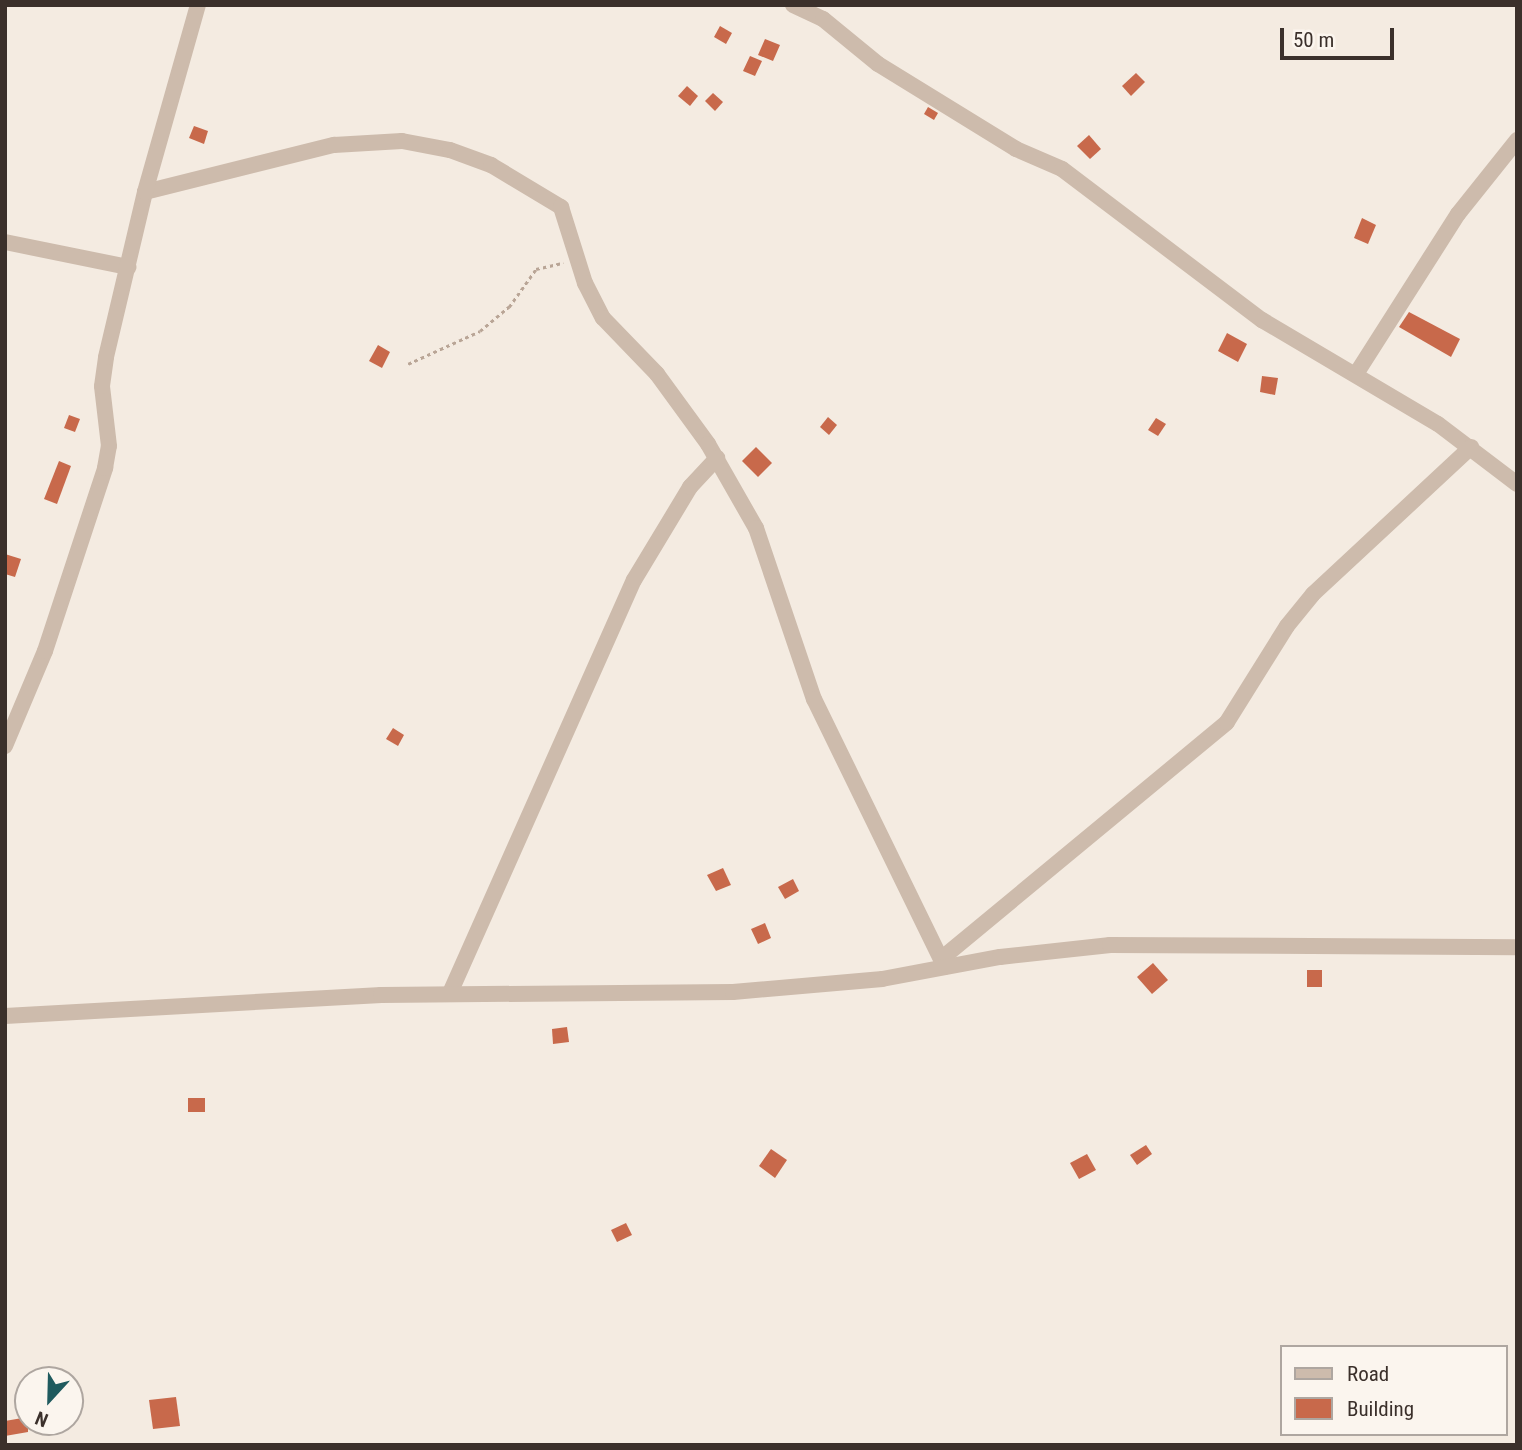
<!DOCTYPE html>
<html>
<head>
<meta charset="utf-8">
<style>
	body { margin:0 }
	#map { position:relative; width:1522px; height:1450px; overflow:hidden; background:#f4ebe1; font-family:"Roboto Condensed",sans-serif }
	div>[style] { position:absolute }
	.building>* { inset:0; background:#c8694b }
	.path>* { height:2.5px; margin-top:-1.25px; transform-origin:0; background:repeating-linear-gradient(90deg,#b9a596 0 3.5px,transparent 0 7px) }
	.minor>* { height:16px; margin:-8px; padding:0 8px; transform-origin:8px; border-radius:8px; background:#cdbbac }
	span { translate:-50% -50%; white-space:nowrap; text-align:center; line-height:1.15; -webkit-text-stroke:6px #fbf5ee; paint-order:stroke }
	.frame { position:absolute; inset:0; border:7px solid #3b302b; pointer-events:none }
	.legend { position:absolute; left:1280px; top:1345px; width:228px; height:91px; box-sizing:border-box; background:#fbf5ee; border:2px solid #aea6a0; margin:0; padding:9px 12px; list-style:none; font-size:21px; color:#3b302b }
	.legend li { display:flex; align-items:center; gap:14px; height:35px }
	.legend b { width:35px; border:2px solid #aea6a0 }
	.north { position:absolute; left:14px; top:1366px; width:70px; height:70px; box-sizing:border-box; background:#fbf5ee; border:2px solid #aea6a0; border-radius:50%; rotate:202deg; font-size:19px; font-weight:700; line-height:28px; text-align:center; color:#3b302b }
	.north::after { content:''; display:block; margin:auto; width:24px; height:32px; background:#1f5a5e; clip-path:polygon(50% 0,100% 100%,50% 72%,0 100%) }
	.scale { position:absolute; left:1280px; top:28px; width:114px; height:32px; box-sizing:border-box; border:4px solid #3b302b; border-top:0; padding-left:9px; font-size:21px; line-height:24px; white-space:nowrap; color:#3b302b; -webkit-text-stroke:5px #fbf5ee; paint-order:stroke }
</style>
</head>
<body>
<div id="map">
	<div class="building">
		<i style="clip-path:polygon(720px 26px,732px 33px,726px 44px,714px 37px)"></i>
		<i style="clip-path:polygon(765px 39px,780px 45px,773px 61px,758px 55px)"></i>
		<i style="clip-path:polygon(750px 56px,762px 61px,755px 76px,743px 71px)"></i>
		<i style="clip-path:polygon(1136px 73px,1145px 82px,1131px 96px,1122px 86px)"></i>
		<i style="clip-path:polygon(687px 86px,698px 96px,690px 106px,678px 96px)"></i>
		<i style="clip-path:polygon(713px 93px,723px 102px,715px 111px,705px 101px)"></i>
		<i style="clip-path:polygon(928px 107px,938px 113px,934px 120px,924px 114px)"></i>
		<i style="clip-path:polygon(194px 126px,208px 131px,204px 144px,189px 138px)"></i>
		<i style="clip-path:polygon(1089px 135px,1101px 149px,1090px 159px,1077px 146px)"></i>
		<i style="clip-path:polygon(1362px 218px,1376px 225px,1368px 244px,1354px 238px)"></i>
		<i style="clip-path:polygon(1409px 312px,1460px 339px,1451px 357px,1399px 327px)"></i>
		<i style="clip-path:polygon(1227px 333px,1247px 344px,1238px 362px,1218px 351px)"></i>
		<i style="clip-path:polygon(378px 345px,390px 352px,382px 368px,369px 361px)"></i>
		<i style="clip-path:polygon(1262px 376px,1278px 378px,1275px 395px,1260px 392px)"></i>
		<i style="clip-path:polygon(69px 415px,80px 419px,75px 432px,64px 428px)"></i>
		<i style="clip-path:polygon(828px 417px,837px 425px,829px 435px,820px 427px)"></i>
		<i style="clip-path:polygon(1156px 418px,1166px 424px,1158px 436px,1148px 430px)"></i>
		<i style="clip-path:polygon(756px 447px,772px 463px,758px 477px,742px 461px)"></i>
		<i style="clip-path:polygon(59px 461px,71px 466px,57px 504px,44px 499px)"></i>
		<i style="clip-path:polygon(5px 554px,21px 559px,15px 577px,5px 574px)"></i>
		<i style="clip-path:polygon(393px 728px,404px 735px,398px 746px,386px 739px)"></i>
		<i style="clip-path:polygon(723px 868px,731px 885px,716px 891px,707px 875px)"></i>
		<i style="clip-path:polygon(793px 879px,799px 891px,785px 899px,778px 887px)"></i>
		<i style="clip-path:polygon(765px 923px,771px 938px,758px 944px,751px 929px)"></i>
		<i style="clip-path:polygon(1153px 963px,1168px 980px,1152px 994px,1137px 977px)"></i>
		<i style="clip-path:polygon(1307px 970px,1322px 970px,1322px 987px,1307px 987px)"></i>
		<i style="clip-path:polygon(567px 1027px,569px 1042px,553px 1044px,552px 1029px)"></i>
		<i style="clip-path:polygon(188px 1098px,205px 1098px,205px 1112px,188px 1112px)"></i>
		<i style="clip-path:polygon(1146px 1145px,1152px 1154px,1137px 1165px,1130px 1155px)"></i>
		<i style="clip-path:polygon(771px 1149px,787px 1160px,775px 1178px,759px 1166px)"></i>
		<i style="clip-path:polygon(1087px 1154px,1096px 1170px,1079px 1179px,1070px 1163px)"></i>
		<i style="clip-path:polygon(626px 1223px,632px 1235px,617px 1242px,611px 1230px)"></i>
		<i style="clip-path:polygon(176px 1397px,180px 1426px,153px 1429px,149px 1400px)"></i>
		<i style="clip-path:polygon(28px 1417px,28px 1432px,5px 1436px,5px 1421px)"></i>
	</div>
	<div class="path">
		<i style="left:408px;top:364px;width:79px;rotate:-24.6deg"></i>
		<i style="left:480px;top:331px;width:38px;rotate:-40deg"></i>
		<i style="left:509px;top:307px;width:47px;rotate:-54.6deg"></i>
		<i style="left:536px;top:269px;width:28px;rotate:-13deg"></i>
	</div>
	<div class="minor">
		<i style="left:793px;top:5px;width:33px;rotate:25deg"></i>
		<i style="left:823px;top:19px;width:71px;rotate:39.3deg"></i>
		<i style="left:878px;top:64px;width:162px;rotate:31.6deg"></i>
		<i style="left:1016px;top:149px;width:50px;rotate:23.5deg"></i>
		<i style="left:1062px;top:169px;width:251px;rotate:37.1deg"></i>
		<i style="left:1262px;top:320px;width:204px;rotate:30.6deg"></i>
		<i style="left:1438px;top:424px;width:99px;rotate:37.2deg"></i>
		<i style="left:145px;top:192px;width:195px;rotate:-14deg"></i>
		<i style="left:334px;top:145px;width:68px;rotate:-3.4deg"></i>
		<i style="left:402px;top:141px;width:49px;rotate:10.6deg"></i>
		<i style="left:450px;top:150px;width:44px;rotate:20.1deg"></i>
		<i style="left:491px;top:165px;width:82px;rotate:31deg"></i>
		<i style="left:561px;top:207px;width:80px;rotate:72.5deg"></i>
		<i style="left:585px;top:283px;width:39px;rotate:63deg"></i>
		<i style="left:603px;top:318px;width:78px;rotate:46deg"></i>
		<i style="left:657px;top:374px;width:87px;rotate:53.9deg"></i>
		<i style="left:708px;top:444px;width:97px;rotate:60.3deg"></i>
		<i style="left:756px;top:528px;width:181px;rotate:71.3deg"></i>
		<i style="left:814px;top:699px;width:298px;rotate:64deg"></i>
		<i style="left:5px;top:242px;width:126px;rotate:11.5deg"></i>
		<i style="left:1356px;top:374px;width:190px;rotate:-57.5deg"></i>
		<i style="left:1458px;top:214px;width:95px;rotate:-51.4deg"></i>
		<i style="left:5px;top:746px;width:103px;rotate:-67.2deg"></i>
		<i style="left:45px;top:651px;width:193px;rotate:-71.8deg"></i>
		<i style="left:105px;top:468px;width:22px;rotate:-80deg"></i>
		<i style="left:109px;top:446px;width:60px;rotate:-96.7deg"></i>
		<i style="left:102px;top:386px;width:29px;rotate:-82deg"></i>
		<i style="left:106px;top:357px;width:170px;rotate:-76.7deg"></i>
		<i style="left:145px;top:192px;width:194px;rotate:-74.2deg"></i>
		<i style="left:941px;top:959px;width:371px;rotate:-39.6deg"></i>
		<i style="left:1227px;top:722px;width:113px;rotate:-58deg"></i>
		<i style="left:1287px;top:626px;width:41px;rotate:-50.9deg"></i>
		<i style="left:1313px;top:594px;width:216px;rotate:-42.9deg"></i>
		<i style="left:450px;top:993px;width:452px;rotate:-66deg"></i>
		<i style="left:634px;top:580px;width:109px;rotate:-58.9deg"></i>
		<i style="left:690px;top:487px;width:40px;rotate:-47deg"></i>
		<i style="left:5px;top:1016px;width:377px;rotate:-3.2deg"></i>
		<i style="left:381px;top:995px;width:352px;rotate:-0.5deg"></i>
		<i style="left:733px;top:992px;width:150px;rotate:-5deg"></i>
		<i style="left:882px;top:979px;width:120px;rotate:-10.6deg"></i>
		<i style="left:1000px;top:957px;width:111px;rotate:-6.2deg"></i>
		<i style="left:1110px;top:945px;width:407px;rotate:0.3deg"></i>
	</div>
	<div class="frame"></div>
	<ul class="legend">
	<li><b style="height:9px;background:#cdbbac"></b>Road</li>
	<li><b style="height:19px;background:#c8694b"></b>Building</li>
	</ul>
	<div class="north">N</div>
	<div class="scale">50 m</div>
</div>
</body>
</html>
